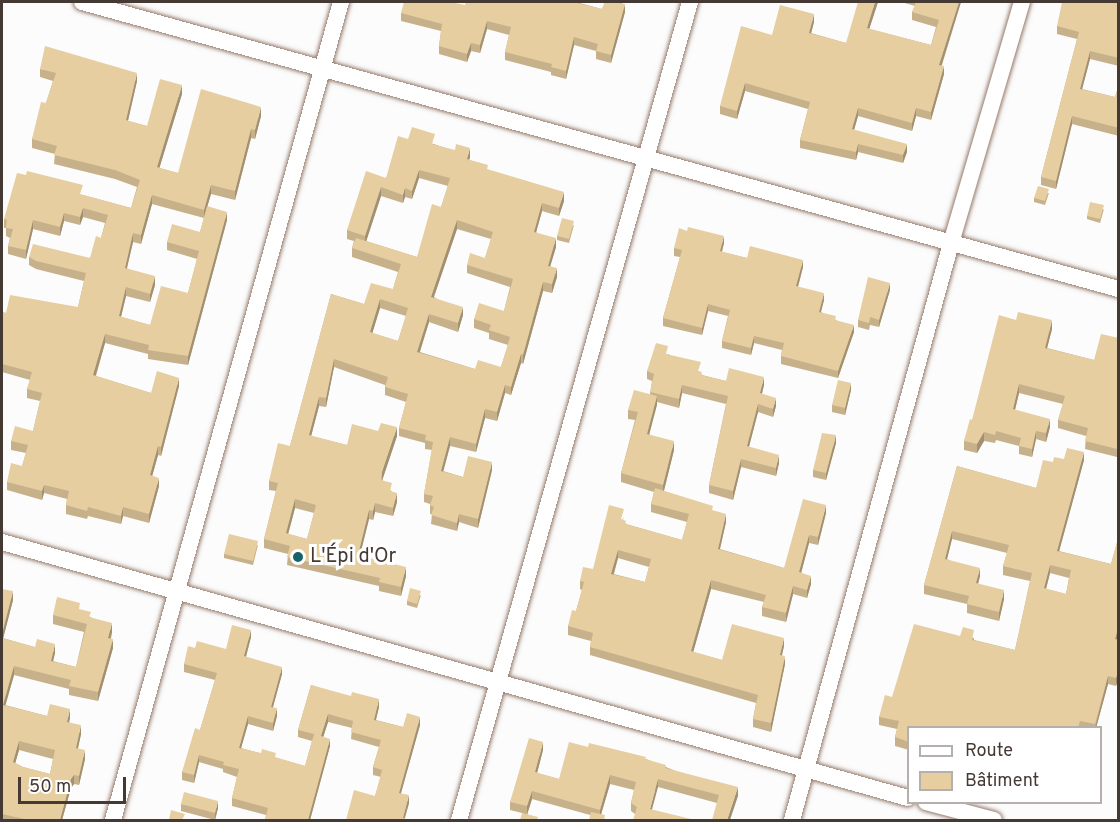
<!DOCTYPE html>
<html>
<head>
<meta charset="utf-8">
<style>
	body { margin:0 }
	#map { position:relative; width:1120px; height:822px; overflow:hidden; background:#fcfcfc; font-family:Overpass,sans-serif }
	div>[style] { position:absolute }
	.roads { filter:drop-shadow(0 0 2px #957a6b) drop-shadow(0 0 2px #957a6b) }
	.street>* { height:16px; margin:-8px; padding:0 8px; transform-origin:8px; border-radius:8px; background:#fff }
	.wall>* { inset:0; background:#c6b18a }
	.shaded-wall>* { inset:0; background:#a19071 }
	.building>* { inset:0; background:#e6cea1 }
	.dots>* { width:16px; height:16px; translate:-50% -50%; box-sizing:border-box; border:3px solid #fff; border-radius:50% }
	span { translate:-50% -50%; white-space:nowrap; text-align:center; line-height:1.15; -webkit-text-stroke:6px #fff; paint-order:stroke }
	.poi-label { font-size:20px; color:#453933 }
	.left { translate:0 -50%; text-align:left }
	.frame { position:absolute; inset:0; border:3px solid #453933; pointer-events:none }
	.legend { position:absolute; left:907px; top:726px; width:195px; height:78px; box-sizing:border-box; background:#fff; border:2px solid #b5b0ad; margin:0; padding:8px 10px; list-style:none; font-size:18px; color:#453933 }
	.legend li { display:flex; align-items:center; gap:12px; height:30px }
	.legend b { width:30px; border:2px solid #b5b0ad }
	.scale { position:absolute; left:18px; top:777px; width:108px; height:27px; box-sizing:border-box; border:3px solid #453933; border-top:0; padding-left:8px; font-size:18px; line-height:21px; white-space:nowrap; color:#453933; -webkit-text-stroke:4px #fff; paint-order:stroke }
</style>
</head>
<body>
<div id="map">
	<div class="roads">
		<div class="street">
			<i style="left:82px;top:2px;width:1075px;rotate:15.48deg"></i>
			<i style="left:2px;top:542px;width:941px;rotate:15.78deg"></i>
			<i style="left:926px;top:802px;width:70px;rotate:14.8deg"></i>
			<i style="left:113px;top:820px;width:849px;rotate:-74.43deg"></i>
			<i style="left:459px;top:820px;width:850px;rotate:-74.23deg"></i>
			<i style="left:792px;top:820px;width:599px;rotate:-74.59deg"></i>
			<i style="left:951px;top:243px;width:251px;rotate:-73.6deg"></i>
		</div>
	</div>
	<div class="wall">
		<i style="clip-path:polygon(576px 2px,602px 9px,605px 2px,622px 2px,622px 3px,625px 12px,611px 63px,596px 59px,596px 51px,574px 45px,566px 79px,551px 75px,551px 72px,505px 60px,505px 52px,509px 35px,487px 29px,480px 53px,471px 51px,467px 62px,439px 54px,439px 46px,441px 31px,401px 21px,401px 13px,465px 5px)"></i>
		<i style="clip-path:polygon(878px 2px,869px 29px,931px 45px,936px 27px,912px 20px,912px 12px,915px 6px,901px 2px,961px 2px,942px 65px,944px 74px,931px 120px,916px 116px,912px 131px,858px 116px,854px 130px,907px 152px,903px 163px,858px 152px,856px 160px,800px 148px,800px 140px,808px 109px,745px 91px,737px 119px,720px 114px,720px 106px,772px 35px,814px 22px,811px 33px,846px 43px)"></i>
		<i style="clip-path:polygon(1119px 2px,1119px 66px,1090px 59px,1082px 89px,1115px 97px,1119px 84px,1119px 136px,1072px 124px,1056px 189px,1041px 185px,1041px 177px,1077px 39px,1057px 34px,1057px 26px)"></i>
		<i style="clip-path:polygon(evenodd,40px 69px,137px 81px,128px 121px,147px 126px,182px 94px,159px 168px,178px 173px,261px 116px,255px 139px,251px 138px,235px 200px,211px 194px,207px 207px,227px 220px,188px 365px,148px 359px,148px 354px,105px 343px,96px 376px,151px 393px,179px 386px,161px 456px,158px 455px,152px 476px,159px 486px,149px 523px,123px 516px,121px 524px,88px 516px,87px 519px,66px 514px,66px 505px,67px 499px,44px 493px,42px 500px,7px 490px,7px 482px,22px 466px,26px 453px,11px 450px,11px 441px,33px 431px,40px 401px,27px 398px,27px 389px,30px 380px,2px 372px,2px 312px,6px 313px,78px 307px,84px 281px,36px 269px,29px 265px,29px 257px,90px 258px,101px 238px,105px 223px,83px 217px,80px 225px,64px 221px,60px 236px,33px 229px,26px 259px,8px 254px,8px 246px,10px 238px,6px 236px,6px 228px,4px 228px,4px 219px,83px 195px,131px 208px,137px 187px,115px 179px,54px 164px,55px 154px,32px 148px,32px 139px,46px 103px,53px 81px,40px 77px,40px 69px,152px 204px,204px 218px,200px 232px,167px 242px,167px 250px,197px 259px,188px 293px,150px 325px,121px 317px,126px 296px,150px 302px,155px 285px,127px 268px,133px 242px,141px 244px,152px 204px)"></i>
		<i style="clip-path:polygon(evenodd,408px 139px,434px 144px,470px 157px,469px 160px,488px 170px,564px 201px,559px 216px,542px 211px,536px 232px,556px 247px,550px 266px,557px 277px,552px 293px,543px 291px,523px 364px,521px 363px,511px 395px,505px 393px,497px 421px,485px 418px,476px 452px,450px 446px,443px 471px,463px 477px,492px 470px,478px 528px,459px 522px,457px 531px,431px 524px,432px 514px,430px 514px,430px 504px,424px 502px,424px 494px,432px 450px,425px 449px,425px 443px,399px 436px,399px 428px,406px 402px,385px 395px,385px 385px,334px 367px,326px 407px,319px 406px,311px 436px,347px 445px,397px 436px,382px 480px,392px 492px,397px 502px,393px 516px,375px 512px,373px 520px,369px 519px,360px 555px,406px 576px,401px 596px,379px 591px,379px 586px,287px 565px,288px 554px,264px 548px,264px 539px,276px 491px,269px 490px,269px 481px,290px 446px,331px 294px,364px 304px,393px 289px,398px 272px,352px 257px,352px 248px,354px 241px,347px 239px,347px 230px,386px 178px,408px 139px,419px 178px,448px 186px,441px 207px,417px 257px,366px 241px,381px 196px,403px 203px,405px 197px,412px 199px,419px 178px,408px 139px,457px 229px,491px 239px,485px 258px,467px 265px,467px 273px,510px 287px,504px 311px,474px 319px,474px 328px,489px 333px,489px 339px,508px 345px,501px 367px,475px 369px,420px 352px,429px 322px,458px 332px,463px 315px,434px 297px,457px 229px,408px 139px,380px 308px,406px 316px,398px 341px,372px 333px,380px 308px,408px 139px,295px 508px,314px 513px,307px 539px,288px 534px,295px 508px)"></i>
		<i style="clip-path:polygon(1049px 193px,1045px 205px,1034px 202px,1034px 198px)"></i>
		<i style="clip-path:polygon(1104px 209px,1100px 223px,1087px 219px,1087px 216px)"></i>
		<i style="clip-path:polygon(574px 225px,569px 243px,557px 240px,557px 236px)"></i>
		<i style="clip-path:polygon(724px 243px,722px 252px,747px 258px,803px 267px,798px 287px,824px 300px,821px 312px,836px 320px,854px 332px,838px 378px,781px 364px,781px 356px,782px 350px,754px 343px,751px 355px,722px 348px,722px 341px,728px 316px,708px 311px,702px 335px,663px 326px,663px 318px,680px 257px,674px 256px,674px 248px)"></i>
		<i style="clip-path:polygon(890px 290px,879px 327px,870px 325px,869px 330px,858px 327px,858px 320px)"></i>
		<i style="clip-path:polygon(1052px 329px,1047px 348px,1094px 360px,1119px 338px,1119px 453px,1117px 457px,1085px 449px,1086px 436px,1058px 428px,1058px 420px,1063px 404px,1019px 393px,1015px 410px,1050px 427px,1046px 442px,1036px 439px,1032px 457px,1019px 454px,1019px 446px,996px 440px,995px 443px,984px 441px,977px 453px,964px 450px,964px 441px,972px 420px)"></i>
		<i style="clip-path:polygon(evenodd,668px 354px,700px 372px,702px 375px,726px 381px,764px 385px,762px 394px,776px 406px,773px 417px,758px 412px,749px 447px,779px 463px,776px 476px,741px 467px,733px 500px,709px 493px,709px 485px,726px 404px,682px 393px,679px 408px,657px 402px,649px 434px,674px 450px,664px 491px,713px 511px,726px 522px,720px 549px,784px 568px,826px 513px,818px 545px,809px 543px,801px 573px,811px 584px,807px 598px,793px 594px,786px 622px,762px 616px,762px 607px,764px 602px,711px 589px,693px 652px,722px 660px,784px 646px,782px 655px,785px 664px,771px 732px,753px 727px,753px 719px,756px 703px,590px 655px,590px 647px,591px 641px,568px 635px,568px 626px,576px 611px,582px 590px,580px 589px,580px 581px,593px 569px,624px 517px,623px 520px,626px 524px,682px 540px,687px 522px,651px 512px,651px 504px,654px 492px,621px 482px,621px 473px,635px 420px,628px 419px,628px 410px,650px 394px,652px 381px,647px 379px,647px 371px,668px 354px,618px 558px,649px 567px,645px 582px,614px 574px,618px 558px)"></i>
		<i style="clip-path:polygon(851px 390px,845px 415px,832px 412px,832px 405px)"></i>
		<i style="clip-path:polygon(836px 443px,826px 480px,813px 477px,813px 470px)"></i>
		<i style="clip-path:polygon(evenodd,1064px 459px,1084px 460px,1059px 551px,1111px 564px,1119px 535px,1119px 634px,1117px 640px,1119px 640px,1119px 676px,1116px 686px,1108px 684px,1096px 728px,909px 728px,909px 750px,895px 746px,895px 737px,897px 729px,879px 725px,879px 717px,892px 697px,960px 636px,974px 638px,974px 640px,1015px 650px,1030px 581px,1003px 575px,1003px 566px,1007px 553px,952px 539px,947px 559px,980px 576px,978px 584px,1004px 599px,999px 621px,967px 613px,967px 604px,924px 594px,924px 585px,957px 466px,1036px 488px,1053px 462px,1064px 459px,1050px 573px,1069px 578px,1066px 594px,1046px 589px,1050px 573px)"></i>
		<i style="clip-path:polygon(258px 545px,253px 565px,224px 558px,224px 554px)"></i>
		<i style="clip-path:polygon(evenodd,2px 589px,13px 600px,3px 638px,55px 653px,53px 661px,76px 667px,84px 632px,53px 624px,53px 615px,80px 610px,112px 632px,111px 639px,113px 648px,98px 701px,69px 695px,69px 689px,14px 675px,5px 705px,47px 716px,70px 718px,69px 722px,81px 734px,78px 748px,85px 759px,79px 785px,74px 784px,71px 788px,62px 820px,2px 820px,2px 589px,19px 750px,53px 759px,50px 774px,23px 767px,15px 763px,19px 750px)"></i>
		<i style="clip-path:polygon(421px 595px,417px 608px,407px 605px,407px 601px)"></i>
		<i style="clip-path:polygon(251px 637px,246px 657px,282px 674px,273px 707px,277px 716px,273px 731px,248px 724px,241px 748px,305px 766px,312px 741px,298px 737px,298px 730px,311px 685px,379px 707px,376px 720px,403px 727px,420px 725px,401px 793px,409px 803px,405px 818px,346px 820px,375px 796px,381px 777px,373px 775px,373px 767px,379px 747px,351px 739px,352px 728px,328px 722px,323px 737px,330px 746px,310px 820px,265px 820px,266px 815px,232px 806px,232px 798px,237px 777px,223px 772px,223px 769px,199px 762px,194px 783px,182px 780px,182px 772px,200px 730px,215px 680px,184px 672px,184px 664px,195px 648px,226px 649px)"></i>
		<i style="clip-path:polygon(588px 747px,646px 759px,738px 796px,717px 803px,658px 787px,635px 814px,631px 811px,631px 803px,634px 790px,610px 784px,601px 814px,605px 820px,590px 815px,532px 799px,527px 814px,538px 820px,522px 813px,510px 810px,510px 802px,543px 750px,537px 773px,559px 779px)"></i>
		<i style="clip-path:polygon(181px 804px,218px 808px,215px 820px,181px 811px)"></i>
	</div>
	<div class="shaded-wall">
		<i style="clip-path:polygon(875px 2px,878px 2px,867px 36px,867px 28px)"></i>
		<i style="clip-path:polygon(959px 2px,961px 2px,939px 73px,939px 65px)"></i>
		<i style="clip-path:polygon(625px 4px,625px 12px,611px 63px,611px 55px)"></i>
		<i style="clip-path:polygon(814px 14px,814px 22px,809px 41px,809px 33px)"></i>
		<i style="clip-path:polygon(487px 21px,487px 29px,480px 53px,480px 45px)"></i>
		<i style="clip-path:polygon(574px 37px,574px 45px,566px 79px,566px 71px)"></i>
		<i style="clip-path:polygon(471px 43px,471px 51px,467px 62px,467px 54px)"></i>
		<i style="clip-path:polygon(1090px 51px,1090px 59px,1080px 97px,1080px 89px)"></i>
		<i style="clip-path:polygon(944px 66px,944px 74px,931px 120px,931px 112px)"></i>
		<i style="clip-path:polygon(137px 73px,137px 81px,126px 129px,126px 120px)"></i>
		<i style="clip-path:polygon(745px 83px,745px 91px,737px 119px,737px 111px)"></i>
		<i style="clip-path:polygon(182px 85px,182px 94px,157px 176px,157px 167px)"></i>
		<i style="clip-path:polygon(261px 107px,261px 116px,255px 139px,255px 130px)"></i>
		<i style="clip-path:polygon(858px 108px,858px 116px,852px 137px,852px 129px)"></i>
		<i style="clip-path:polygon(916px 108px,916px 116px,912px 131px,912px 123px)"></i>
		<i style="clip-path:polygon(1072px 116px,1072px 124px,1056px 189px,1056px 181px)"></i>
		<i style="clip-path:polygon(251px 129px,251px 138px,235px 200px,235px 191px)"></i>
		<i style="clip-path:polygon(858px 144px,858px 152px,856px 160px,856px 152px)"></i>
		<i style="clip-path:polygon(907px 144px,907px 152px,903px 163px,903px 155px)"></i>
		<i style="clip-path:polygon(470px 148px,470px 157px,467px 168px,467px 159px)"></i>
		<i style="clip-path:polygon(419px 170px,419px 178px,412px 199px,412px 191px)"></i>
		<i style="clip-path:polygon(211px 185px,211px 194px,204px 218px,204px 210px)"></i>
		<i style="clip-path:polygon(381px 187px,381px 196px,365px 245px,365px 236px)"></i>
		<i style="clip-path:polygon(405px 188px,405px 197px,403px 203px,403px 195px)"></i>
		<i style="clip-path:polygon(564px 192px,564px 201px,559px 216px,559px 208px)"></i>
		<i style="clip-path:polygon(152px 195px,152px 204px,141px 244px,141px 235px)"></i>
		<i style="clip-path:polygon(542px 203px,542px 211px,534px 240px,534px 232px)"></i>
		<i style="clip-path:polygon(83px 208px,83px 217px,80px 225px,80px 217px)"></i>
		<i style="clip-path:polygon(227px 212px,227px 220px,188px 365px,188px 356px)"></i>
		<i style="clip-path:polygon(64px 213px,64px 221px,60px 236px,60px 227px)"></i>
		<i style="clip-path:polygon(33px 220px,33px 229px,26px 259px,26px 250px)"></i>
		<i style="clip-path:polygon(457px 220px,457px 229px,431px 305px,431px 297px)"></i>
		<i style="clip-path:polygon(133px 233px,133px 242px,125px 276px,125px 268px)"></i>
		<i style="clip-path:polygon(724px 236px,724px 243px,720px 258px,720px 251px)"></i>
		<i style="clip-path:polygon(556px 238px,556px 247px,548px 274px,548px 266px)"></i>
		<i style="clip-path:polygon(803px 260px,803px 267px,796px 294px,796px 286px)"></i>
		<i style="clip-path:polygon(557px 268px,557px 277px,552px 293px,552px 284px)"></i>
		<i style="clip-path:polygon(155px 276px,155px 285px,150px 302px,150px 294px)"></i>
		<i style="clip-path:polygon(543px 282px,543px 291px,523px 364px,523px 355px)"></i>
		<i style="clip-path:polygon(890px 283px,890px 290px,879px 327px,879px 320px)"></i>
		<i style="clip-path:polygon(126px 287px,126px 296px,119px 325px,119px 316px)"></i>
		<i style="clip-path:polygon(824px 293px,824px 300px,819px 319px,819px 312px)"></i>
		<i style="clip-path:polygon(380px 299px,380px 308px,370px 341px,370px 332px)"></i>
		<i style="clip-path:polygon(708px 304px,708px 311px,702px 335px,702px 328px)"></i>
		<i style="clip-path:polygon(463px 307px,463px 315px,458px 332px,458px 323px)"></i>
		<i style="clip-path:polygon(429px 314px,429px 322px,417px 360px,417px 352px)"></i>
		<i style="clip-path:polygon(1052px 320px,1052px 329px,1045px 356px,1045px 348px)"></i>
		<i style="clip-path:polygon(854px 325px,854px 332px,838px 378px,838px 371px)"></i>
		<i style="clip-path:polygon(105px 334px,105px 343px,93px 384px,93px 375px)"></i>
		<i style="clip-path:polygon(754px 336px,754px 343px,751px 355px,751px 348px)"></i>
		<i style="clip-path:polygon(521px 354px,521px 363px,511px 395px,511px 387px)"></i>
		<i style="clip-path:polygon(334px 359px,334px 367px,326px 407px,326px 398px)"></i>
		<i style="clip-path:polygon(764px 377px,764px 385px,760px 401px,760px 393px)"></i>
		<i style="clip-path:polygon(179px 378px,179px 386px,161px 456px,161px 447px)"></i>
		<i style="clip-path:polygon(851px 383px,851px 390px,845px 415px,845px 408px)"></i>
		<i style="clip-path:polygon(1019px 384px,1019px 393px,1013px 418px,1013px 409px)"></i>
		<i style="clip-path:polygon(505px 385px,505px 393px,497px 421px,497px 412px)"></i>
		<i style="clip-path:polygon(682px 385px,682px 393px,679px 408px,679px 399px)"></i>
		<i style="clip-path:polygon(657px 396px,657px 405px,647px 443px,647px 434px)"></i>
		<i style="clip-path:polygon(319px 397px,319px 406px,309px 444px,309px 435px)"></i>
		<i style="clip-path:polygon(776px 398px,776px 406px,773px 417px,773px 409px)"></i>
		<i style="clip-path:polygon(758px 404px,758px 412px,747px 454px,747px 446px)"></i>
		<i style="clip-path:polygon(485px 409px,485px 418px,476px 452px,476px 444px)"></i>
		<i style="clip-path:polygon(1050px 419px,1050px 427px,1046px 442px,1046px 433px)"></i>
		<i style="clip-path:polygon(397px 427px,397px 436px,382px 481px,382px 472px)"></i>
		<i style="clip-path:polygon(1036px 431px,1036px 439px,1032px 457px,1032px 449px)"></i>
		<i style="clip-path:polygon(984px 432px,984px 441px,977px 453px,977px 444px)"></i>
		<i style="clip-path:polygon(836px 435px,836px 443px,826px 480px,826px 473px)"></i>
		<i style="clip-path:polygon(450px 437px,450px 446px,441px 480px,441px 471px)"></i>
		<i style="clip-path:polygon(674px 441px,674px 450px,663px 494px,663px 485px)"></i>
		<i style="clip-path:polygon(1119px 445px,1119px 453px,1117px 457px,1117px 449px)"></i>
		<i style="clip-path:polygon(158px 446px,158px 455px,150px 484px,150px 475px)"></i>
		<i style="clip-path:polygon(1084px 452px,1084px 460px,1057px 559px,1057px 551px)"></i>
		<i style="clip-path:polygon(779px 455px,779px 463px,776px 476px,776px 468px)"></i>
		<i style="clip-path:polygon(741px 459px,741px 467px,733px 500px,733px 491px)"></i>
		<i style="clip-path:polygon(492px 462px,492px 470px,478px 528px,478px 519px)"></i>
		<i style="clip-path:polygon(159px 478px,159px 486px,149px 523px,149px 514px)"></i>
		<i style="clip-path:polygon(44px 485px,44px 493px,42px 500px,42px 491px)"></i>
		<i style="clip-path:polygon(397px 493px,397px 502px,393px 516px,393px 508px)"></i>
		<i style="clip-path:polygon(295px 499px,295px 508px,286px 542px,286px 533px)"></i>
		<i style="clip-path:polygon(375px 503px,375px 512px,373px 520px,373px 511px)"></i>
		<i style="clip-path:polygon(826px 505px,826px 513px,818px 545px,818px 537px)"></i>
		<i style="clip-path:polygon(123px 507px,123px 516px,121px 524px,121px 516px)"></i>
		<i style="clip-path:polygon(369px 510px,369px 519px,358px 563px,358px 555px)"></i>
		<i style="clip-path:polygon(459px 514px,459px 522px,457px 531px,457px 523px)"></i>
		<i style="clip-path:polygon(726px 514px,726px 522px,718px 557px,718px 549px)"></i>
		<i style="clip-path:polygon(952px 531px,952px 539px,945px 567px,945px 559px)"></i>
		<i style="clip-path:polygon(809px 535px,809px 543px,799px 581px,799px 572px)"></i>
		<i style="clip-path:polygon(618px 550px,618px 558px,611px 582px,611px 574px)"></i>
		<i style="clip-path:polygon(1050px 565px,1050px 573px,1044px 597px,1044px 588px)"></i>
		<i style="clip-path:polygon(406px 567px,406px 576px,401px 596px,401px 587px)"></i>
		<i style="clip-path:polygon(980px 568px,980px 576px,976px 592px,976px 583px)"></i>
		<i style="clip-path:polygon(811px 576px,811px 584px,807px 598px,807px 590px)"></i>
		<i style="clip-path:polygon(711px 580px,711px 589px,691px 660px,691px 651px)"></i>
		<i style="clip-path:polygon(793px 586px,793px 594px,786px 622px,786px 613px)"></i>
		<i style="clip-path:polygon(1004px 590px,1004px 599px,999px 621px,999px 612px)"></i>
		<i style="clip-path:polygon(13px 591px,13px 600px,2px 643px,2px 634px)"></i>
		<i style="clip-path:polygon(112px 623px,112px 632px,108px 647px,108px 638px)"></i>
		<i style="clip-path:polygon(1119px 625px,1119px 633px,1115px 648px,1115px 639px)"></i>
		<i style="clip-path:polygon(251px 630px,251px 637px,244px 664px,244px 656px)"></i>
		<i style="clip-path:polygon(784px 638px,784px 646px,780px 663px,780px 655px)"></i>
		<i style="clip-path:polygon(113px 639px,113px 648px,98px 701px,98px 692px)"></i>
		<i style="clip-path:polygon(55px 644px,55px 653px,51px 670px,51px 661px)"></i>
		<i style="clip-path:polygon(785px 656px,785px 664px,771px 732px,771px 723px)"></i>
		<i style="clip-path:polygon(14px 666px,14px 675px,3px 714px,3px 705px)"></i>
		<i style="clip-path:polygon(282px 667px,282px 674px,271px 714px,271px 707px)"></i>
		<i style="clip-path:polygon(1119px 668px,1119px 676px,1116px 686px,1116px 678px)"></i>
		<i style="clip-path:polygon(1108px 676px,1108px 684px,1096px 728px,1095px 728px)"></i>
		<i style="clip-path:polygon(379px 699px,379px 707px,374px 727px,374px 720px)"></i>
		<i style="clip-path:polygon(277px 708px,277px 716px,273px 731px,273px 723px)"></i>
		<i style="clip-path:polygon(70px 709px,70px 718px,67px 731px,67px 722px)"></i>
		<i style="clip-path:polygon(328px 714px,328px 722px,321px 744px,321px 736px)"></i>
		<i style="clip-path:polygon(248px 716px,248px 724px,239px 755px,239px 748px)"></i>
		<i style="clip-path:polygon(420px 717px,420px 725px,399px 800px,399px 793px)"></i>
		<i style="clip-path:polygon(81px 725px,81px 734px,76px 757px,76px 748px)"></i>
		<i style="clip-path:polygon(330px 739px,330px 746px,310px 820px,308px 820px)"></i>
		<i style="clip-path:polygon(19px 741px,19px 750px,13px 771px,13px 762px)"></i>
		<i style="clip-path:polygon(543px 742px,543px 750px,535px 781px,535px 772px)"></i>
		<i style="clip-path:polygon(85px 750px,85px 759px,79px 785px,79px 776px)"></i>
		<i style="clip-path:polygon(199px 755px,199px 762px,194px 783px,194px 775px)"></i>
		<i style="clip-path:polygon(74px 775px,74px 784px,71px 788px,62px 820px,60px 820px,71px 779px)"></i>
		<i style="clip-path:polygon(610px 775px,610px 784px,600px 818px,600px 810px)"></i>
		<i style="clip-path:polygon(658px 779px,658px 787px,650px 817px,650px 809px)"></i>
		<i style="clip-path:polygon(738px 787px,738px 796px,730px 820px,727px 820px)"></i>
		<i style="clip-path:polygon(532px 791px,532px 799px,527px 815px,527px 806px)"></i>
		<i style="clip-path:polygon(409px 795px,409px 803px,404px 820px,403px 818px)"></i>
		<i style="clip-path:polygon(218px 801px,218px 808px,215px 820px,215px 813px)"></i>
	</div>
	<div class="building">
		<i style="clip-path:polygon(404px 2px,450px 2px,465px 5px,466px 2px,573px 2px,602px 9px,605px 2px,620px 2px,619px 3px,625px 4px,611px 55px,596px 51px,598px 44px,574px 37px,566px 71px,551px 67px,552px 64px,505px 52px,511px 27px,487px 21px,480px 45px,471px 43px,467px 54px,439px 46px,442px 24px,401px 13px)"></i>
		<i style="clip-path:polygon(858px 2px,875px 2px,867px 28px,931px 45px,939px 20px,912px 12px,916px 2px,959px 2px,939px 65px,944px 66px,931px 112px,916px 108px,912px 123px,858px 108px,852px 129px,907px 144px,903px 155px,858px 144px,856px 152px,800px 140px,810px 102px,745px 83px,737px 111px,720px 106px,741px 26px,772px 35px,780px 5px,814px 14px,809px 33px,846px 43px)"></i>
		<i style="clip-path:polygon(1062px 2px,1119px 2px,1119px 58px,1090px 51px,1080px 89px,1115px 97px,1119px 84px,1119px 128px,1072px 116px,1056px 181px,1041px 177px,1079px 32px,1057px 26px)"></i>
		<i style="clip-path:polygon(45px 46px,137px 73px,126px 120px,147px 126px,160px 79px,182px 85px,157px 167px,178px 173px,201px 89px,261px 107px,255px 130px,251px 129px,235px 191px,211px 185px,204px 210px,152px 195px,141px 235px,133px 233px,125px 268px,155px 276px,150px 294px,126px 287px,119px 316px,150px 325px,161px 286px,188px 293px,199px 251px,167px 242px,172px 224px,200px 232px,207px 206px,227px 212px,188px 356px,148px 350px,149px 345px,105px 334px,93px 375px,151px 393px,157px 371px,179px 378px,161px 447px,158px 446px,150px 475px,159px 478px,149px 514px,123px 507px,121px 516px,88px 507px,87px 511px,66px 505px,69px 491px,44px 485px,42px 491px,7px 482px,11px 463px,22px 466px,28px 445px,11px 441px,15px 426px,33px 431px,42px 393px,27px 389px,32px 372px,2px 364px,2px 312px,6px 313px,10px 295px,78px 307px,86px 273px,36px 261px,29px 257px,33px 244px,90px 258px,96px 236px,101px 238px,108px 215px,83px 208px,80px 217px,64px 213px,60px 227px,33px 220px,26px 250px,8px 246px,13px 229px,6px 228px,7px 220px,4px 219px,17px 173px,26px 175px,27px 171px,83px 185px,80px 194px,131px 208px,140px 180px,115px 170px,54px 155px,57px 146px,32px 139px,41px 102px,46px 103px,56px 73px,40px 69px)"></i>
		<i style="clip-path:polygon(evenodd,412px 127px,435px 134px,432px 144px,455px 150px,456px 144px,470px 148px,467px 159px,488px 165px,487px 169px,564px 192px,559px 208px,542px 203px,534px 232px,556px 238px,548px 266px,557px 268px,552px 284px,543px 282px,523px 355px,521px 354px,511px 387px,505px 385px,497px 412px,485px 409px,476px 444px,450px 437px,441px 471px,463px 477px,468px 456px,492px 462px,478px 519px,459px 514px,457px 523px,431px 515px,434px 507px,430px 505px,433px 496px,424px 494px,433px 442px,425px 440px,426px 435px,399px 428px,408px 394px,385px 387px,388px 377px,334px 359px,326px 398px,319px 397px,309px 435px,347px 445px,352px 424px,378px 431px,381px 423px,397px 427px,382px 472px,381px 480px,392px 483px,390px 491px,397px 493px,393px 508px,375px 503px,373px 511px,369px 510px,358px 555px,406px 567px,401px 587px,379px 582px,380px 578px,287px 557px,290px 546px,264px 539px,278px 483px,269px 481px,278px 443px,290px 446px,331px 294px,364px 304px,371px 283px,393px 289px,401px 264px,352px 248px,356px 238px,417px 257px,432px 204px,441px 207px,450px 178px,419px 170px,412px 191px,405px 188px,403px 195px,381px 187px,365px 236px,347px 230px,366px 171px,386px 178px,398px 136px,408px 139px,412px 127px,457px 220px,493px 232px,485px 258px,470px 253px,467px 265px,513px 279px,504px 311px,479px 303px,474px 319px,491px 325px,489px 330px,510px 337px,501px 367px,478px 360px,475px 369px,417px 352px,429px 314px,458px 323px,463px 307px,431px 297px,457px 220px,412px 127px,380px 299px,408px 308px,398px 341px,370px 332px,380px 299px,412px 127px,295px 499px,316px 505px,307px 539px,286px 533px,295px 499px)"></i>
		<i style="clip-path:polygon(1038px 186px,1049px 189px,1045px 201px,1034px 198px)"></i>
		<i style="clip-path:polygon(1090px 202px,1104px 205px,1100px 219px,1087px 216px)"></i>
		<i style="clip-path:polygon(562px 218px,574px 221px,569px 239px,557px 236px)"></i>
		<i style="clip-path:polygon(688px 227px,724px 236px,720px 251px,747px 258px,750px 246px,803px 260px,796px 286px,824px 293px,819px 312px,836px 316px,835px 320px,854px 325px,838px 371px,781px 356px,784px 343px,754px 336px,751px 348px,722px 341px,730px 310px,708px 304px,702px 328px,663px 318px,682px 250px,674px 248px,679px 228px,687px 231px)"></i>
		<i style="clip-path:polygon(868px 277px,890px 283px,879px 320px,870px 317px,869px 323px,858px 320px)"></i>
		<i style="clip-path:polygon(1018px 312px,1052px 320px,1045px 348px,1094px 360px,1101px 334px,1119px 338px,1119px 445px,1117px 449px,1085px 441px,1088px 428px,1058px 420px,1065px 396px,1019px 384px,1013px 409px,1050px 419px,1046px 433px,1036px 431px,1032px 449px,1019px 446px,1021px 438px,996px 431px,995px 435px,984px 432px,977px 444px,964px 441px,970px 419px,972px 420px,999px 315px,1016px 320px)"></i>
		<i style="clip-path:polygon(656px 343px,668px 346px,666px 354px,701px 362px,698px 371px,702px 372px,701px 375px,726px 381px,729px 368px,764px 377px,760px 393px,776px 398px,773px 409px,758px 404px,747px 446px,779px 455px,776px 468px,741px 459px,733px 491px,709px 485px,728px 396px,682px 385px,679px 399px,650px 392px,654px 374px,647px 371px)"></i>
		<i style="clip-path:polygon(838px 380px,851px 383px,845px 408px,832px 405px)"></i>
		<i style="clip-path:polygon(634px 390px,657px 396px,647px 434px,674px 441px,663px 485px,621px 473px,638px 412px,628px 410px)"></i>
		<i style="clip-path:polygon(822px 433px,836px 435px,826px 473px,813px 470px)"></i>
		<i style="clip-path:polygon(evenodd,1067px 448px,1084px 452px,1057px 551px,1111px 564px,1119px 535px,1119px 625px,1115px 639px,1119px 640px,1119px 668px,1116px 678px,1108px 676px,1095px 724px,1080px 721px,1078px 728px,909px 728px,909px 742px,895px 737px,899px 721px,879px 717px,885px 695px,892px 697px,914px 624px,960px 636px,963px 627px,974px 630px,972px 640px,1015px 650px,1032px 573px,1003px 566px,1009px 545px,952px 531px,945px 559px,980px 568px,976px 583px,1004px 590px,999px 612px,967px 604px,969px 596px,924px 585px,957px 466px,1036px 488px,1043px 460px,1053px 462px,1054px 457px,1064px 459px,1067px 448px,1050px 565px,1071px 570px,1066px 594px,1044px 588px,1050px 565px)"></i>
		<i style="clip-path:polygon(evenodd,655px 488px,713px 506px,712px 510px,726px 514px,718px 549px,784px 568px,803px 499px,826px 505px,818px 537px,809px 535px,799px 572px,811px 576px,807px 590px,793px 586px,786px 613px,762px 607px,766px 595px,711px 580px,691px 651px,722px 660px,732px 624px,784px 638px,780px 655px,785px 656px,771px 723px,753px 719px,758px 695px,590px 647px,593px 633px,568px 626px,572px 610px,576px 611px,584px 582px,580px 581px,583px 567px,593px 569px,609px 505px,624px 509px,621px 519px,626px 521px,625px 524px,682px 540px,689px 514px,651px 504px,655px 488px,618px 550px,651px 559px,645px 582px,611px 574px,618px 550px)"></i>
		<i style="clip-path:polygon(229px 534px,258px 541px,253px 561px,224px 554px)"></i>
		<i style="clip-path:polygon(410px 588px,421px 591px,417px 604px,407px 601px)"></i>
		<i style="clip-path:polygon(2px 589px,13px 591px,2px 634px)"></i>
		<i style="clip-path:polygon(evenodd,57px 597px,80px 603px,79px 609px,91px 612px,89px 617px,112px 623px,108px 638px,113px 639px,98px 692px,69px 686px,71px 680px,14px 666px,3px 705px,47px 716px,50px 704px,70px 709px,67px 722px,81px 725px,76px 748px,85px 750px,79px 776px,74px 775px,71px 779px,60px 820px,29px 820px,2px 814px,2px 638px,35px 647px,37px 639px,55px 644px,51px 661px,76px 667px,87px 624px,53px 615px,57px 597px,19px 741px,55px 750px,50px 774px,23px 767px,13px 762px,19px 741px)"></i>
		<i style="clip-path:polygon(232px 625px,251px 630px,244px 656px,282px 667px,271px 707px,277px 708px,273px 723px,248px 716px,239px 748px,261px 753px,262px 749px,276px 753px,275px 757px,305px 766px,314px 734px,298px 730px,311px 685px,351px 696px,352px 692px,379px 699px,374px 720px,403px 727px,407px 713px,420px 717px,399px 793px,409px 795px,403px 818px,409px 820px,346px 820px,354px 790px,375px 796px,382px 770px,373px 767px,381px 740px,351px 732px,353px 721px,328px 714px,321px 736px,330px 739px,308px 820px,265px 820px,268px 808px,232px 798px,239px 769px,223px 765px,224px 762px,199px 755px,194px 775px,182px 772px,195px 728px,200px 730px,217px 673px,184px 664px,188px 646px,195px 648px,197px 641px,226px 649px)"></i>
		<i style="clip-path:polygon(529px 738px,543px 742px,535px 772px,559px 779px,569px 742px,588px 747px,589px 743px,646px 757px,645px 759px,666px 765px,665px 768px,738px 787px,727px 820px,712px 820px,719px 795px,658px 779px,650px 809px,695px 820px,633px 820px,637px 807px,631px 803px,636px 782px,610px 775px,600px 810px,532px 791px,527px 806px,510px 802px)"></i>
		<i style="clip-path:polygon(184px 792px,218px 801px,215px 813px,181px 804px)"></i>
		<i style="clip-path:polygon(171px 810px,185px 814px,182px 820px,169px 820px)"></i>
		<i style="clip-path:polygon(591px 812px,605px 815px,604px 820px,589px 820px)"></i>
		<i style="clip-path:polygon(522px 813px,538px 817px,537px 820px,520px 820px)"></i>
	</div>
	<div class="dots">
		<i style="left:298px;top:557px;background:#15636b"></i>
	</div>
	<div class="poi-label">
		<span class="left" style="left:310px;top:557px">L'Épi d'Or</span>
	</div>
	<div class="frame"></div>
	<ul class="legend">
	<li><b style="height:8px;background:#fff"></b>Route</li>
	<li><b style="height:16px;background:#e6cea1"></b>Bâtiment</li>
	</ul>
	<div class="scale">50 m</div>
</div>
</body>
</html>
